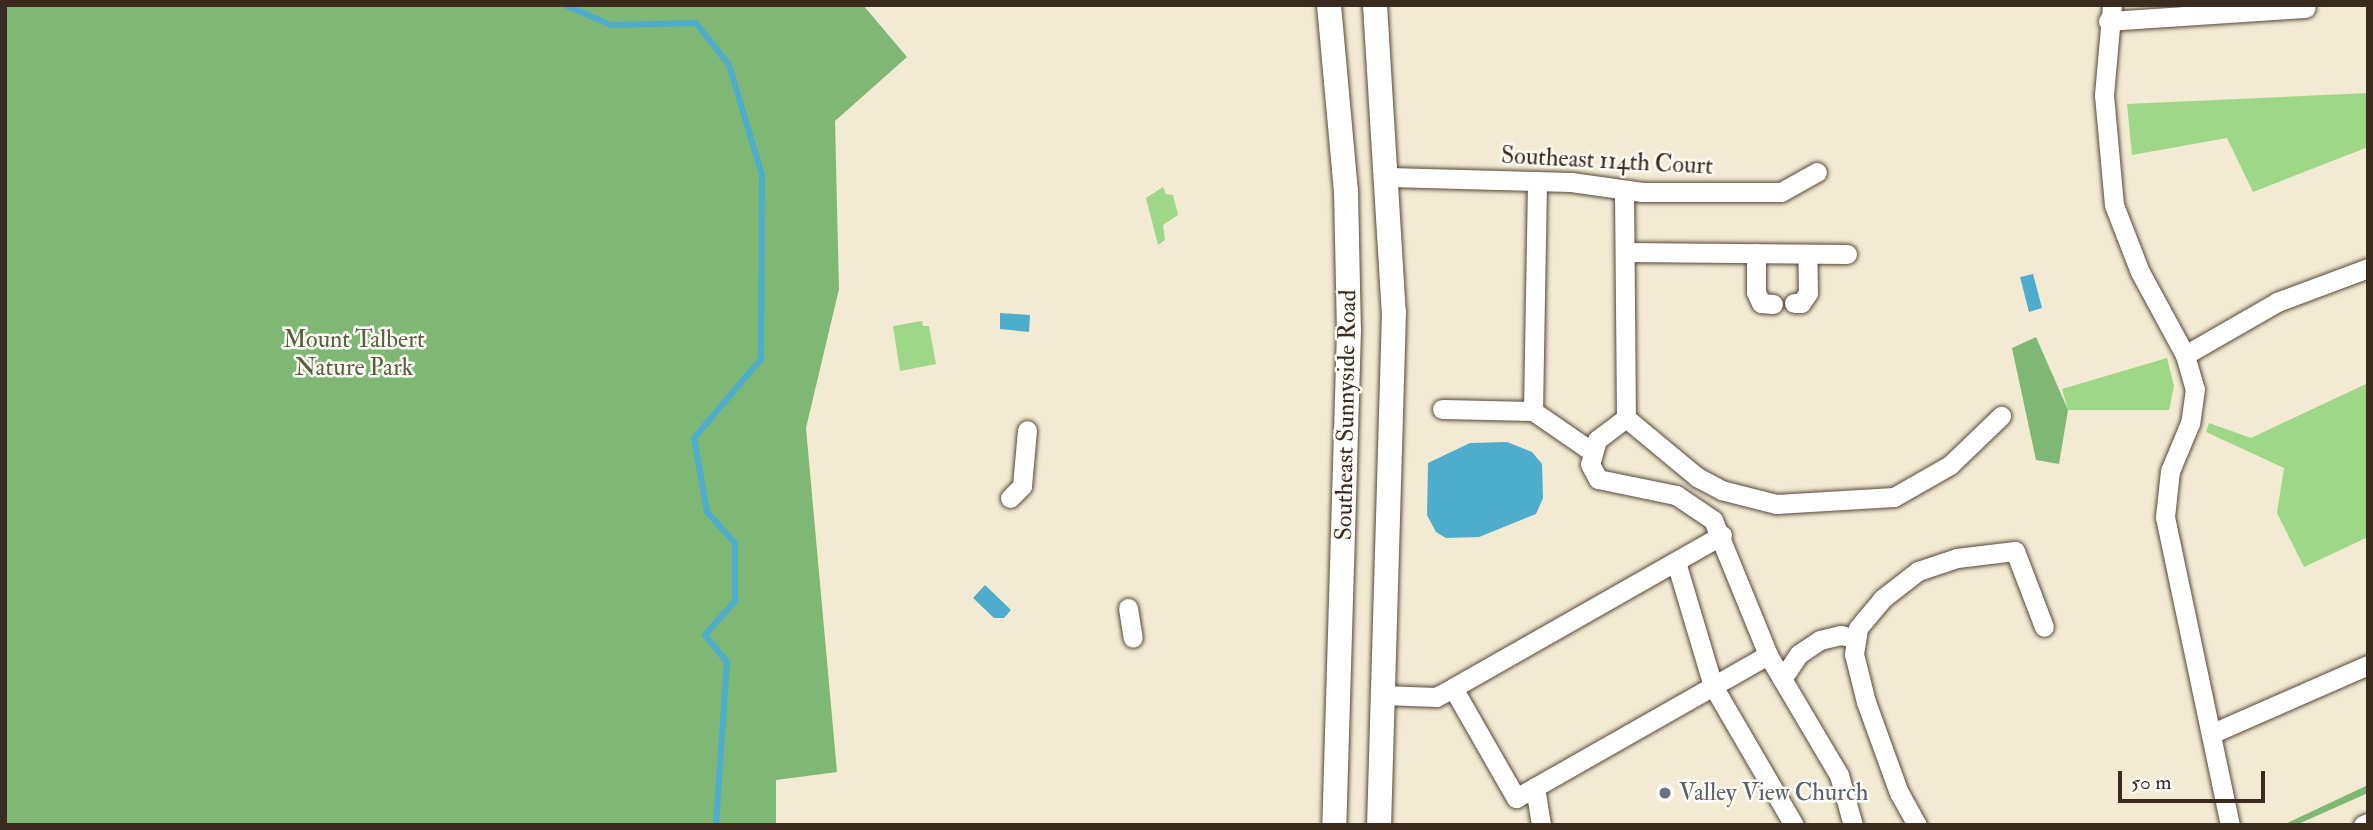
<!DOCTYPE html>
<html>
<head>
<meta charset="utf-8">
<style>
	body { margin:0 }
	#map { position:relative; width:2373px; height:830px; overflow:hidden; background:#f2ead2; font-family:"IM FELL Double Pica",serif }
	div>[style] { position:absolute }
	.green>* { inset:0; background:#9fd789 }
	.forest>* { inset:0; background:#7fb875 }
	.water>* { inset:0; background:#4eaccd }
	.stream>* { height:6px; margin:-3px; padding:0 3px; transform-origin:3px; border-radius:3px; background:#4eaccd }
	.roads { filter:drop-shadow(0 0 2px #564739) drop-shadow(0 0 2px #564739) }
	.minor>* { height:19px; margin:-9.5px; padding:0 9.5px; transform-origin:9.5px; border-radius:9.5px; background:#fff }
	.major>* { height:24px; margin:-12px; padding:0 12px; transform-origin:12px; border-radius:12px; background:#fff }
	.dots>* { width:19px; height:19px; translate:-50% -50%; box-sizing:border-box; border:4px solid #fdfcf7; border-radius:50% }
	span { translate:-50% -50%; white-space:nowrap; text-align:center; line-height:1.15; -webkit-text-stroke:5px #fdfcf7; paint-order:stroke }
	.street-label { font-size:24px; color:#3b2a1e }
	.park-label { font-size:24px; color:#595e3e }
	.worship-label { font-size:24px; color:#5b616d }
	.left { translate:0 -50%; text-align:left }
	.frame { position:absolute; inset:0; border:7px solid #3b2a1e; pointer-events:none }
	.scale { position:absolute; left:2118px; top:771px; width:147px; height:32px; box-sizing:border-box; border:4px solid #3b2a1e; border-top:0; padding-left:9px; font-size:21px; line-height:24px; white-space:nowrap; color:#3b2a1e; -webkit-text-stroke:5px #fdfcf7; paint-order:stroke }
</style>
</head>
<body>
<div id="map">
	<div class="green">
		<i style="clip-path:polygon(2368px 93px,2368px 147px,2253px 192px,2227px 138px,2132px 155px,2127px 104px)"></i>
		<i style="clip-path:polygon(1163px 187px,1166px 194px,1173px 195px,1178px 215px,1163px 225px,1165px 240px,1158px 245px,1146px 198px)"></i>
		<i style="clip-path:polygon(922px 321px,923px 326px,929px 326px,936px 364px,900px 371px,893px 326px)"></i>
		<i style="clip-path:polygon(2167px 358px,2174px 386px,2169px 410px,2068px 410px,2062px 389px)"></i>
		<i style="clip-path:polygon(2368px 383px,2368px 537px,2304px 567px,2277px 513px,2284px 468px,2206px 432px,2209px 423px,2251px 438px)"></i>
	</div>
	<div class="forest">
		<i style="clip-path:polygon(5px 5px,863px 5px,907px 57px,835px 121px,839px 289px,806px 428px,837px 772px,776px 780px,776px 825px,5px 825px)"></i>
		<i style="clip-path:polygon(2036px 337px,2068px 410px,2059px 464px,2036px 460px,2012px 348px)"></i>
		<i style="clip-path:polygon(2368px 785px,2368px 793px,2296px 825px,2283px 825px)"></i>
	</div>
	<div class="water">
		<i style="clip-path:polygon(2033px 274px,2042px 308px,2029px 312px,2020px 277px)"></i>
		<i style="clip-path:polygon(1000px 313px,1030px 315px,1029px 332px,1000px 329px)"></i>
		<i style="clip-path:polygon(1507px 442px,1532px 452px,1542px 464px,1543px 498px,1536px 514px,1479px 537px,1446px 538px,1436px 532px,1427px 515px,1428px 463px,1470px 443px)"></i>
		<i style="clip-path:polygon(985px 585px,1011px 610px,1004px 618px,994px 618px,973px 598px)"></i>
	</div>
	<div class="stream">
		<i style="left:565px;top:5px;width:50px;rotate:23.5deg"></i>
		<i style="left:611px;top:25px;width:85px;rotate:-1.3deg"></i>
		<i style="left:696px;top:23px;width:53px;rotate:51.8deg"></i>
		<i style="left:729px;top:65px;width:115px;rotate:73.3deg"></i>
		<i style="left:762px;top:175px;width:184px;rotate:90.3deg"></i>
		<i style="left:761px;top:359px;width:104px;rotate:130.3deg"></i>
		<i style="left:694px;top:438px;width:75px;rotate:80deg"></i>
		<i style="left:707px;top:512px;width:42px;rotate:47.9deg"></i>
		<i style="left:735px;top:543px;width:58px;rotate:90deg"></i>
		<i style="left:735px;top:601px;width:45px;rotate:131.4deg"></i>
		<i style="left:705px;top:635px;width:35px;rotate:51deg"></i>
		<i style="left:727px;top:662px;width:163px;rotate:93.9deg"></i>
	</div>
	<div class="roads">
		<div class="minor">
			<i style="left:2112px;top:5px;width:90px;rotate:95.1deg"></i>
			<i style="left:2104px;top:95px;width:110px;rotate:84.8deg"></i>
			<i style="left:2114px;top:205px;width:72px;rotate:68.8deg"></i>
			<i style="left:2140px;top:272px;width:94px;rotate:61.5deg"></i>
			<i style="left:2185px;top:355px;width:35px;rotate:74deg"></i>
			<i style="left:2195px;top:389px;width:34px;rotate:98deg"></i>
			<i style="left:2190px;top:423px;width:52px;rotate:112.6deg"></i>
			<i style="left:2170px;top:471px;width:46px;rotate:96.2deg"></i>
			<i style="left:2165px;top:517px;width:315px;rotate:78.1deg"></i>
			<i style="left:2108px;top:21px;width:198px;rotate:-3.8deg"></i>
			<i style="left:1389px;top:177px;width:182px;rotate:1.6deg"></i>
			<i style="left:1571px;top:182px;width:72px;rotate:8deg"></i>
			<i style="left:1642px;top:192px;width:139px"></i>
			<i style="left:1781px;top:192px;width:41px;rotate:-29.1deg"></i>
			<i style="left:1624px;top:190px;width:228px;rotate:89.5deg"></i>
			<i style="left:1626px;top:418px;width:36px;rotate:143deg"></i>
			<i style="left:1597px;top:440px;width:25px;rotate:106deg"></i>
			<i style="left:1590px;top:464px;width:17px;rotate:62deg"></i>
			<i style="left:1598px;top:479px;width:80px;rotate:11.6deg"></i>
			<i style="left:1676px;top:495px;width:45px;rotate:34deg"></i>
			<i style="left:1713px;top:520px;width:146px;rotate:67.8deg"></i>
			<i style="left:1768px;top:655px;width:139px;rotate:59.4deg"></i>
			<i style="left:1839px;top:775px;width:52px;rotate:74.4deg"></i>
			<i style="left:1625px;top:252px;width:222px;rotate:0.5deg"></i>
			<i style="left:1756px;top:253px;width:39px;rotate:90deg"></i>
			<i style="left:1756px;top:292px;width:12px;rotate:66deg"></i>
			<i style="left:1761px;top:303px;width:12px;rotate:5deg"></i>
			<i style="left:1794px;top:303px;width:7px"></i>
			<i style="left:1801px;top:303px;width:12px;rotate:-55deg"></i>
			<i style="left:1808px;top:293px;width:39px;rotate:-91deg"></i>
			<i style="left:2185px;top:355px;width:106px;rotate:-29.9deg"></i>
			<i style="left:2277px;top:302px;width:97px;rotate:-20.5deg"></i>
			<i style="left:1442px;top:409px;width:91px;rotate:1.3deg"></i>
			<i style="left:1533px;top:411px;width:230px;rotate:-89deg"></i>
			<i style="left:1533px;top:411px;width:70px;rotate:34.6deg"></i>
			<i style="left:1626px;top:418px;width:92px;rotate:39.7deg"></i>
			<i style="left:1697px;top:477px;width:27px;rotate:28deg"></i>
			<i style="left:1721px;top:490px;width:57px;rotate:14.3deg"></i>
			<i style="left:1776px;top:504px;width:118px;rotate:-3.4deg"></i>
			<i style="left:1894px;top:497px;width:64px;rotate:-29.7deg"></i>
			<i style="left:1950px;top:465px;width:71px;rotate:-43.9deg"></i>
			<i style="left:1010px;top:498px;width:17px;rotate:-45deg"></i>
			<i style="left:1022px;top:486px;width:56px;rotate:-84.9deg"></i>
			<i style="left:1722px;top:535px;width:309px;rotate:150.4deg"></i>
			<i style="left:1453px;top:688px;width:127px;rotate:60.2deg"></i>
			<i style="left:1516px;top:798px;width:290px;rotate:-29.6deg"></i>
			<i style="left:1676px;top:562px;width:129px;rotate:73.4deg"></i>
			<i style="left:1713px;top:686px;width:161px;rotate:59.8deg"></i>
			<i style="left:1128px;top:608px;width:30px;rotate:81deg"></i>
			<i style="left:1782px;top:679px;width:30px;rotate:-56deg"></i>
			<i style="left:1799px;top:654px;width:25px;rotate:-34deg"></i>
			<i style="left:1820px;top:640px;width:21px;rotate:-14deg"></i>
			<i style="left:1840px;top:635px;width:16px;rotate:11deg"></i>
			<i style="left:1383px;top:695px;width:53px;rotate:2.2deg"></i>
			<i style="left:1436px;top:697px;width:19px;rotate:-28deg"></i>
			<i style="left:2213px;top:733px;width:169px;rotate:-23.7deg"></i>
			<i style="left:1535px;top:787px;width:38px;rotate:81deg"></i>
			<i style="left:1917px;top:825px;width:37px;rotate:-119deg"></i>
			<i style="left:1899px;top:793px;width:97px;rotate:-109.9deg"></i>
			<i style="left:1866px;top:702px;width:49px;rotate:-104deg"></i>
			<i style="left:1854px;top:654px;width:26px;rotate:-81deg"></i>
			<i style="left:1858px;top:628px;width:38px;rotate:-50deg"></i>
			<i style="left:1882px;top:599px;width:46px;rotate:-37.9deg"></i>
			<i style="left:1918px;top:571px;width:41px;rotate:-18.4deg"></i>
			<i style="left:1957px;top:558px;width:58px;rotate:-6.9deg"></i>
			<i style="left:2015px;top:551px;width:81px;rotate:69.1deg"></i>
			<i style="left:2363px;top:825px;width:5px;rotate:-22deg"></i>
		</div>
		<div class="major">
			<i style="left:1329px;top:5px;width:187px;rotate:84.8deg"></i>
			<i style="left:1346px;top:191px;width:139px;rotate:88.8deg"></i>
			<i style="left:1349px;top:330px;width:495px;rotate:91.7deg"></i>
			<i style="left:1375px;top:5px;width:308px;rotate:86.5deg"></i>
			<i style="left:1394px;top:312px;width:513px;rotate:91.67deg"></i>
		</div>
	</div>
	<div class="dots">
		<i style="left:1665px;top:793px;background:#6b7280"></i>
	</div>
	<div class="street-label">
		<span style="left:1607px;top:161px;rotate:3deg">Southeast 114th Court</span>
		<span style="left:1346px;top:415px;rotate:-89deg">Southeast Sunnyside Road</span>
	</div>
	<div class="park-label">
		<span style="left:354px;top:354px">Mount Talbert<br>Nature Park</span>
	</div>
	<div class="worship-label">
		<span class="left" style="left:1679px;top:793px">Valley View Church</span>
	</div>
	<div class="frame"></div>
	<div class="scale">50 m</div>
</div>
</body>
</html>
